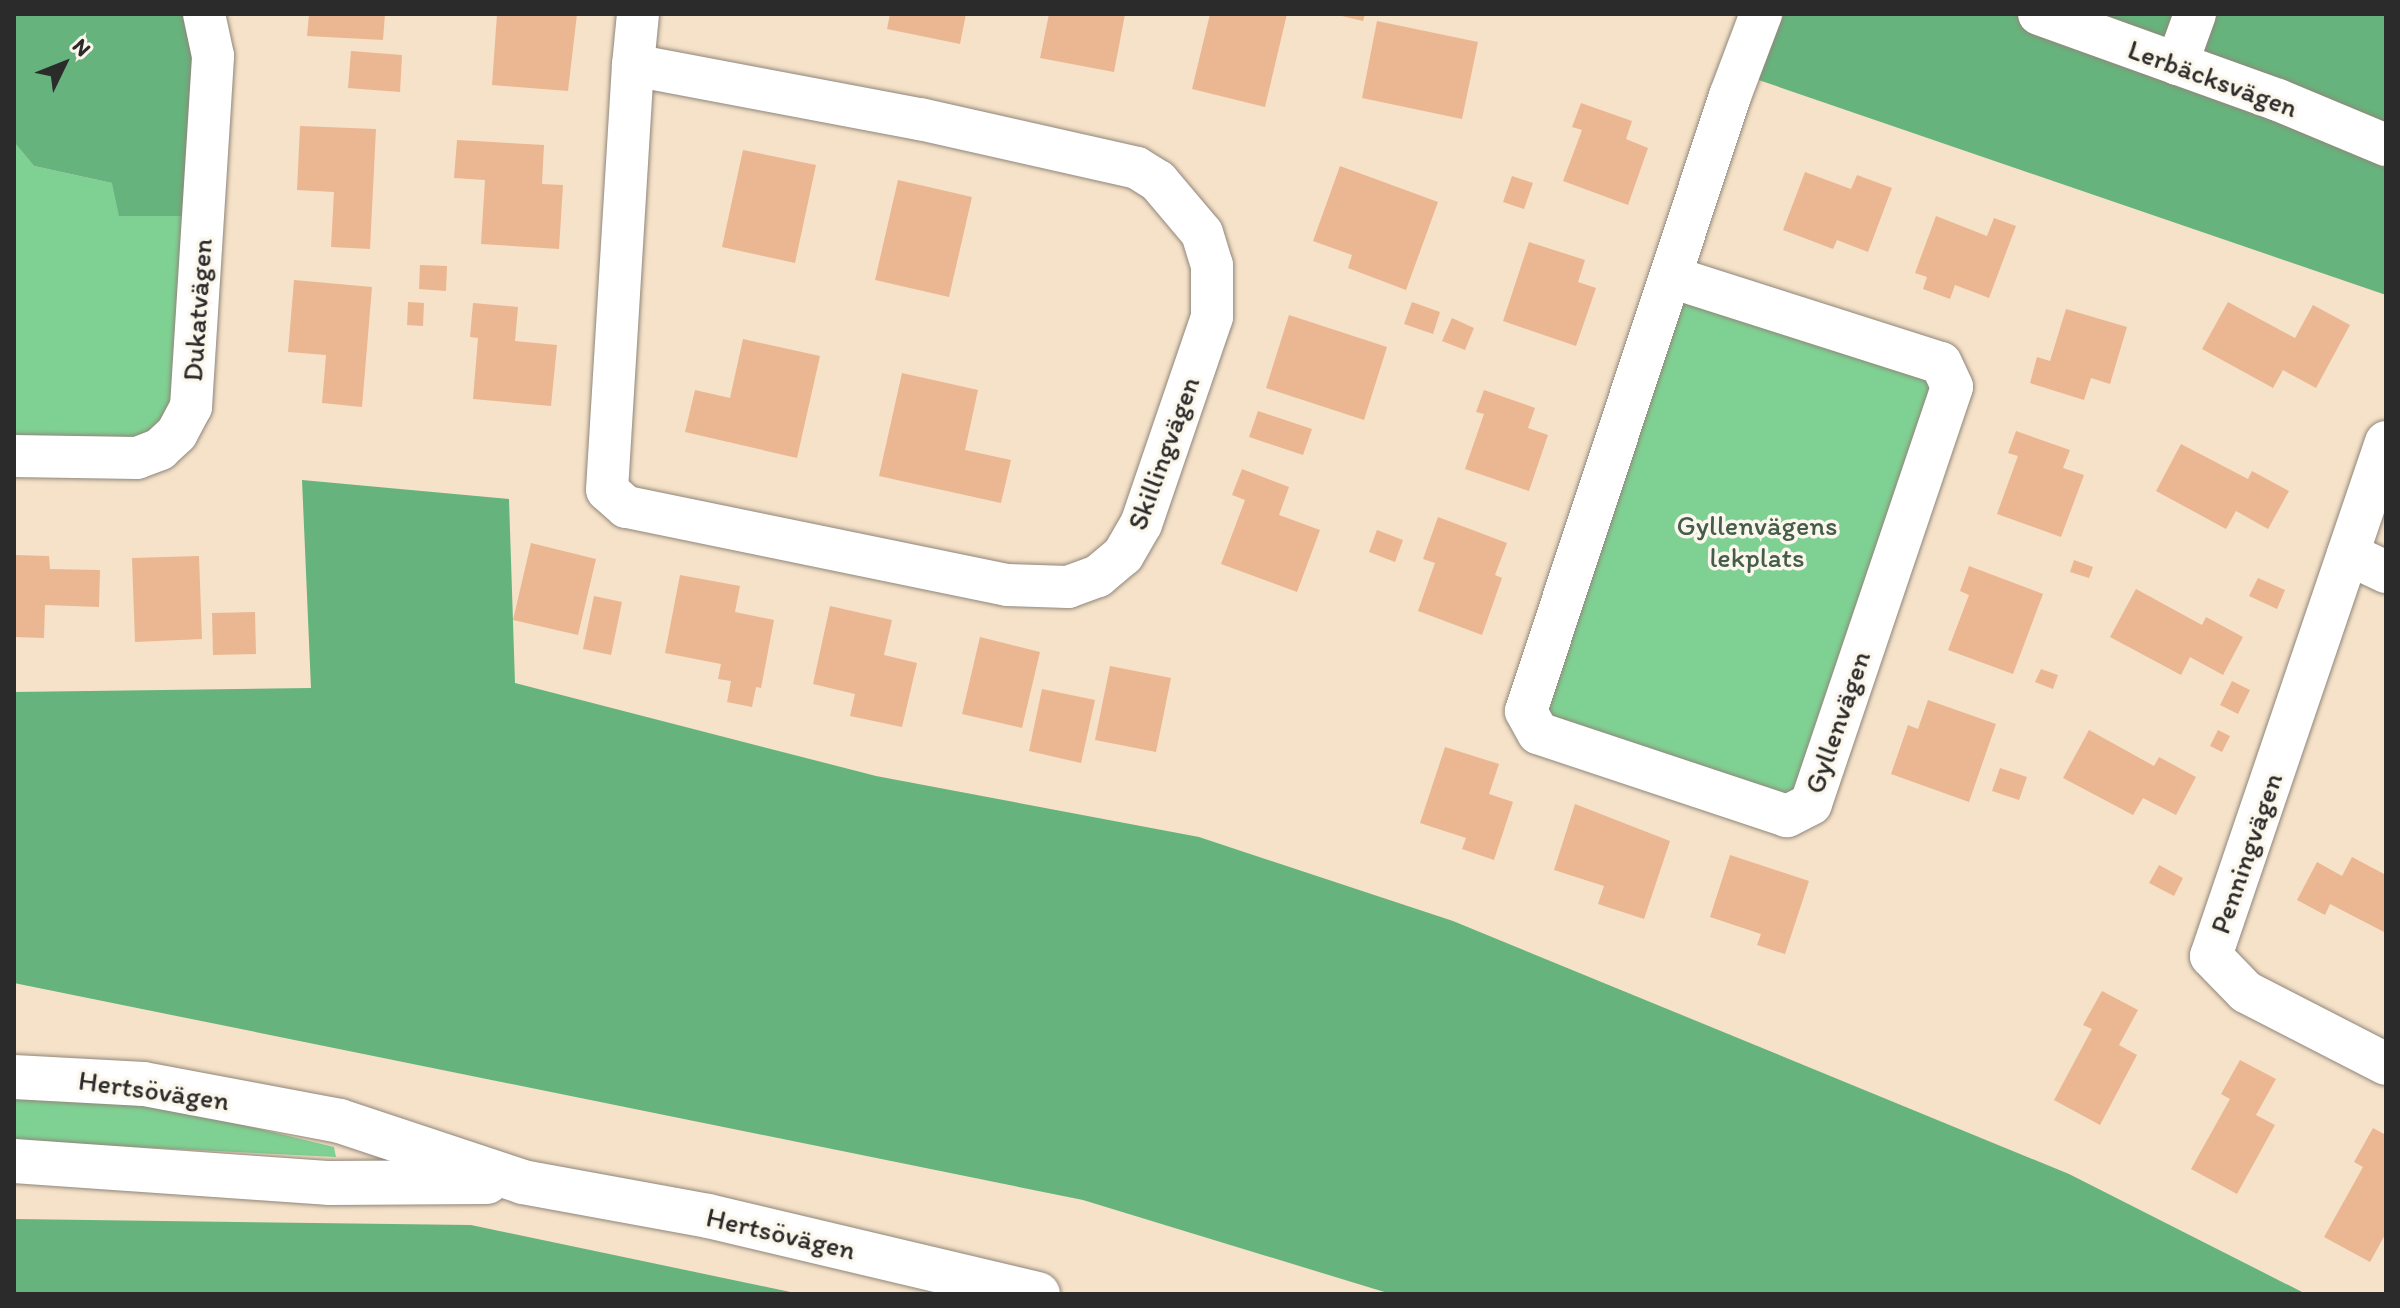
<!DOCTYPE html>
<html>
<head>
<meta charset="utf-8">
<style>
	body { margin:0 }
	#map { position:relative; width:2400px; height:1308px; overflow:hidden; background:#f6e2c9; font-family:Itim,sans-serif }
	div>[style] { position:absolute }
	.green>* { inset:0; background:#7fd193 }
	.forest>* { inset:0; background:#67b37d }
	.building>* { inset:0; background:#eab792 }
	.roads { filter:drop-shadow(0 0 2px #90867a) drop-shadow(0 0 2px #90867a) }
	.minor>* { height:42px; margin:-21px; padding:0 21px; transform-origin:21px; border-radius:21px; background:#fff }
	.major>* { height:44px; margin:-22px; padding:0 22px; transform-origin:22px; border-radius:22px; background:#fff }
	span { translate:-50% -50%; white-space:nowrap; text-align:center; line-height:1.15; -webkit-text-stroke:7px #fbf7ec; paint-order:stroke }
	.street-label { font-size:28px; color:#2b2b2b }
	.park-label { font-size:28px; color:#445d4a }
	.frame { position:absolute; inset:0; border:16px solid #2b2b2b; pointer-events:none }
	.north { position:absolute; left:24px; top:24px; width:80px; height:80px; -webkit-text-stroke:6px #fbf7ec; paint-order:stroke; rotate:47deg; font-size:22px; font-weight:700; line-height:32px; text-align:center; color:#2b2b2b }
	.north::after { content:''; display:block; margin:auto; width:28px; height:36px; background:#2b2b2b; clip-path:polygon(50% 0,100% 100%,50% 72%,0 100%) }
</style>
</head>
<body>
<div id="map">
	<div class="green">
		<i style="clip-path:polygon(14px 142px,34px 166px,112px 183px,207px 216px,165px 448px,14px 460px)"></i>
		<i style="clip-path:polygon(1676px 277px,1942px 365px,1790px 817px,1539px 732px)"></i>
		<i style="clip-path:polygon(14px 1097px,93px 1098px,197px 1114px,334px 1147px,336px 1157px,14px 1141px)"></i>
	</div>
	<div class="forest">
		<i style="clip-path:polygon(14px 14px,204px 14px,207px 216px,119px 216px,112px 183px,34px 166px,14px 142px)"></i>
		<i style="clip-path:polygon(1764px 14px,2386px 14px,2386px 295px,1741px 74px)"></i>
		<i style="clip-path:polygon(302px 480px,509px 499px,515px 683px,876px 776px,1199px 837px,1453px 921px,2069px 1174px,2306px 1294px,1391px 1294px,1083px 1200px,14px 983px,14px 692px,311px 688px)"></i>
		<i style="clip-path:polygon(14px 1219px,471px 1225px,800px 1294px,14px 1294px)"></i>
	</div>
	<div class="building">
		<i style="clip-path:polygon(309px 14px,385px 14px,383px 40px,307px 36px)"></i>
		<i style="clip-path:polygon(497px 14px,577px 14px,568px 91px,492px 85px)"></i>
		<i style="clip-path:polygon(890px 14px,966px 14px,960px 44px,887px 29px)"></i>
		<i style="clip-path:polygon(1049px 14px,1125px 14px,1114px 72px,1040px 58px)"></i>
		<i style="clip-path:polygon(1210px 14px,1287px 14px,1265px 107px,1192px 89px)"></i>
		<i style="clip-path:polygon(1333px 14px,1365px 14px,1363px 21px)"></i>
		<i style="clip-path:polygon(1377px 21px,1478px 42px,1462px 119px,1362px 98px)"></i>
		<i style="clip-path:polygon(351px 51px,402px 55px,400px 92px,348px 88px)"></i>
		<i style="clip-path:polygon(1581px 103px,1632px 121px,1626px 139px,1648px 148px,1628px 205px,1563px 181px,1582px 130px,1572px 127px)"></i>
		<i style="clip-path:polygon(300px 126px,376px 129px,370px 249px,331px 247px,334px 192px,297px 190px)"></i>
		<i style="clip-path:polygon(457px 140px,544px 145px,542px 184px,563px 185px,559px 249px,481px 244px,485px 180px,454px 178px)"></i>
		<i style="clip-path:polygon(743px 150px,816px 165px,795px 263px,722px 247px)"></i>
		<i style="clip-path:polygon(1340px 166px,1438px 202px,1406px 290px,1348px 268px,1352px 255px,1313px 241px)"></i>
		<i style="clip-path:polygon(1805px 172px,1851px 189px,1857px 175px,1892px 188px,1868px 252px,1837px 240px,1833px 249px,1783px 230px)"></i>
		<i style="clip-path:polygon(1512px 176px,1533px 183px,1524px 209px,1503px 202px)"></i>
		<i style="clip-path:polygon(898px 180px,972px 197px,949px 297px,875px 280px)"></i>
		<i style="clip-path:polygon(1936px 216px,1987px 236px,1994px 218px,2016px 226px,1989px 298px,1955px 285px,1950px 299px,1923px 289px,1927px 277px,1915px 273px)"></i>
		<i style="clip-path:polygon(1529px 242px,1585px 260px,1578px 282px,1596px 288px,1576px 346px,1503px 321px)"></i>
		<i style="clip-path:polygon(420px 265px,447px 266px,446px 291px,419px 289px)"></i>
		<i style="clip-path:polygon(294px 280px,372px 287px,362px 407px,322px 403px,326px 355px,288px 352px)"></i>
		<i style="clip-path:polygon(408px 302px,424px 303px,423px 326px,407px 325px)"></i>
		<i style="clip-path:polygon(1412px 302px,1440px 312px,1433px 334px,1404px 324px)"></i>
		<i style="clip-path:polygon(2228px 302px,2295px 338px,2313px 305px,2350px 325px,2316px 388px,2283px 370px,2273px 388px,2202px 349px)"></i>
		<i style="clip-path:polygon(473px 303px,518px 307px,515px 341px,557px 345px,551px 406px,473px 399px,478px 338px,470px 337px)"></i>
		<i style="clip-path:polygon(2066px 309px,2127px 327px,2110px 384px,2091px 378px,2084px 400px,2030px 383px,2037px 357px,2050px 361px)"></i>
		<i style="clip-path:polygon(1289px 315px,1387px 347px,1364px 420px,1266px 388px)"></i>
		<i style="clip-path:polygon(1452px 318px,1474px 328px,1465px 350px,1442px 341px)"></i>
		<i style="clip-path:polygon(743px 339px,820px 356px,797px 458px,685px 432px,695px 390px,730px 398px)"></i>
		<i style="clip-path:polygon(902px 373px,978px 390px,965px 450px,1011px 460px,1001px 503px,879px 476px)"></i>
		<i style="clip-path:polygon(1484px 390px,1535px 408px,1528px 428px,1548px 435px,1529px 491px,1465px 469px,1484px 414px,1476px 412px)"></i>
		<i style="clip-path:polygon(1258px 411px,1312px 429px,1303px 455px,1249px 437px)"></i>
		<i style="clip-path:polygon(2016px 431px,2070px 450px,2063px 468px,2084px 475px,2061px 537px,1997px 514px,2018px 456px,2008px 453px)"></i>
		<i style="clip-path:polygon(2181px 444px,2248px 479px,2252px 471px,2289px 491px,2268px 529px,2236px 511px,2226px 529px,2156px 491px)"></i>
		<i style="clip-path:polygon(1242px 469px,1289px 487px,1279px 515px,1320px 530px,1297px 592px,1221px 564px,1245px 500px,1232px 495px)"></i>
		<i style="clip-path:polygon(1438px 517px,1507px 543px,1495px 575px,1502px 578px,1482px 635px,1418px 611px,1435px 563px,1423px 559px)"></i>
		<i style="clip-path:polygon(1377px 530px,1403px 540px,1395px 562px,1369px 552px)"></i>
		<i style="clip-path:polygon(531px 543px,596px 559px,578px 635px,513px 620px)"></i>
		<i style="clip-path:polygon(14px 555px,49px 556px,50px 569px,100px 570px,99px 607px,45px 605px,44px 638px,14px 637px)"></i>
		<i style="clip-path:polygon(199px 556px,202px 639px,135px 642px,132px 558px)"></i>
		<i style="clip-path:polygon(2074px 560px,2093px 567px,2089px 578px,2070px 572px)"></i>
		<i style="clip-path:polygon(1969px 566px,2043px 594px,2013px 674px,1948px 650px,1969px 595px,1960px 591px)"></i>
		<i style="clip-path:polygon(680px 575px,740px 586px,735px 612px,774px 620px,761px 688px,756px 687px,752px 707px,727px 702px,731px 681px,718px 679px,721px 664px,665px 653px)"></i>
		<i style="clip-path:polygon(2258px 578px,2285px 590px,2277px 609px,2249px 596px)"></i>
		<i style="clip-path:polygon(2136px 589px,2202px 625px,2206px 617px,2243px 637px,2223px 675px,2190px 657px,2181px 675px,2110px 637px)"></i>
		<i style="clip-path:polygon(594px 596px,622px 602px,611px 655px,583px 649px)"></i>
		<i style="clip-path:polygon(830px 606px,892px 620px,884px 655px,917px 663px,902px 727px,850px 716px,855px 694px,813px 684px)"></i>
		<i style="clip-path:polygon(255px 612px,256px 654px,213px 655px,212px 613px)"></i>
		<i style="clip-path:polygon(980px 637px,1040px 652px,1022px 728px,962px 714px)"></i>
		<i style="clip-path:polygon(1110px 666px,1171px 678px,1156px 752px,1095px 740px)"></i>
		<i style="clip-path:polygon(2041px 669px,2058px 675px,2053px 689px,2035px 682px)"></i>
		<i style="clip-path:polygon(2232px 681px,2250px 690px,2238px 714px,2220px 705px)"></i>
		<i style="clip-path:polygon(1042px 689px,1095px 700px,1081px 763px,1029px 751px)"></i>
		<i style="clip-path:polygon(1928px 700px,1996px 724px,1969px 802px,1891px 774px,1908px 725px,1918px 729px)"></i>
		<i style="clip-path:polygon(2089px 730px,2154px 766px,2159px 757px,2196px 777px,2176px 815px,2143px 798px,2133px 815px,2063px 778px)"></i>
		<i style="clip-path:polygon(2218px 730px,2230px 736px,2222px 752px,2210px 746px)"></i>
		<i style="clip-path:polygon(1445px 747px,1499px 764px,1489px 794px,1513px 802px,1494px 860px,1462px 849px,1466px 838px,1420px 823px)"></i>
		<i style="clip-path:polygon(2000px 768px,2027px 777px,2019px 800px,1992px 791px)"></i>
		<i style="clip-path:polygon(1575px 804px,1670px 841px,1644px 919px,1598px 904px,1604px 886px,1554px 870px)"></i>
		<i style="clip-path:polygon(1730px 855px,1809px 881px,1785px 954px,1757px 945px,1761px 934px,1710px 917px)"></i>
		<i style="clip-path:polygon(2352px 857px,2386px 875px,2386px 933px,2330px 904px,2325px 915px,2297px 900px,2317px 862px,2342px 876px)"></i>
		<i style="clip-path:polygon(2159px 865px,2183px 878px,2174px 896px,2149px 883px)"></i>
		<i style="clip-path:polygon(2102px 991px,2138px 1010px,2119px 1045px,2137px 1055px,2100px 1125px,2054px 1100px,2092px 1029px,2083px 1025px)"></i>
		<i style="clip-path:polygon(2240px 1060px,2276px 1079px,2256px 1115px,2275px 1125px,2237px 1194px,2191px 1169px,2230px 1099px,2221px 1094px)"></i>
		<i style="clip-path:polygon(2373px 1128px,2386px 1135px,2386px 1233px,2370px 1262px,2324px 1237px,2363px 1167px,2354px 1162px)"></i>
	</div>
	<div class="roads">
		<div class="minor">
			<i style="left:2039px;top:14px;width:254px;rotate:19.8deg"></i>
			<i style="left:2278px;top:100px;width:117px;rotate:22.6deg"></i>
			<i style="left:2177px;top:64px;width:53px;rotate:-70.2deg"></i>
			<i style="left:633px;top:65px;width:292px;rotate:10.7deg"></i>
			<i style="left:920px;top:119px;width:222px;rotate:12.7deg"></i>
			<i style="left:1137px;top:168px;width:25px;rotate:32deg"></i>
			<i style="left:1158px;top:181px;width:68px;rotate:49.8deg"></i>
			<i style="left:1202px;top:233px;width:34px;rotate:73deg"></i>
			<i style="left:1212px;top:265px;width:52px;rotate:90deg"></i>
			<i style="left:1212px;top:317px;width:219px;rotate:108.9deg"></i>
			<i style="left:1141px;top:524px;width:36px;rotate:120deg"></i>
			<i style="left:1123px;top:555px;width:33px;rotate:140deg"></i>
			<i style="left:1098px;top:576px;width:32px;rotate:160deg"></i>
			<i style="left:1068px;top:587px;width:61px;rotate:-178.1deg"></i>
			<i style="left:1007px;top:585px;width:389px;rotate:-168.4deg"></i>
			<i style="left:626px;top:507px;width:25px;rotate:-138deg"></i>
			<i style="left:607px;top:490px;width:426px;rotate:-86.5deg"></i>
			<i style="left:633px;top:65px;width:51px;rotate:-84.4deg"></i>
			<i style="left:1671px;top:277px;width:283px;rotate:17.7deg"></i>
			<i style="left:1941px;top:363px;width:26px;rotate:65deg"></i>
			<i style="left:1952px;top:387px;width:440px;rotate:108.7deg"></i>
			<i style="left:1811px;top:804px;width:27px;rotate:153deg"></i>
			<i style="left:1787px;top:816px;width:262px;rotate:-161.6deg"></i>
			<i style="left:1538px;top:733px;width:25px;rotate:-119deg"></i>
			<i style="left:1526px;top:711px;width:648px;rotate:-71.65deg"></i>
			<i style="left:1730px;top:96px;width:88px;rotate:-69.3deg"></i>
			<i style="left:2386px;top:442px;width:543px;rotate:108.8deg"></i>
			<i style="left:2211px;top:956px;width:50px;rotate:45.8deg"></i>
			<i style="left:2246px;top:992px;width:157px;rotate:27.2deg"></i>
			<i style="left:14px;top:456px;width:123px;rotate:0.9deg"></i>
			<i style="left:137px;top:458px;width:25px;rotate:-21deg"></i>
			<i style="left:160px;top:449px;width:23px;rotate:-43deg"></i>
			<i style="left:177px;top:433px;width:30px;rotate:-62deg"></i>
			<i style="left:191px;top:407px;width:352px;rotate:-86.4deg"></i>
			<i style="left:213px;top:56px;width:43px;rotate:-102.1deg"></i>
			<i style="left:2348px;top:554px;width:42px;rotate:25.3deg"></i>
		</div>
		<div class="major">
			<i style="left:14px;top:1077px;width:130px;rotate:3.1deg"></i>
			<i style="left:144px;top:1084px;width:199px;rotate:10.7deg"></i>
			<i style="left:340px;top:1121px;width:193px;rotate:18.4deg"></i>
			<i style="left:523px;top:1182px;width:188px;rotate:10.4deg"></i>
			<i style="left:708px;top:1216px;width:339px;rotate:13.3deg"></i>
			<i style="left:14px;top:1161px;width:317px;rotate:4deg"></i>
			<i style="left:330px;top:1183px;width:157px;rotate:-0.4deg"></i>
		</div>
	</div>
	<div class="street-label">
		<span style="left:2213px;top:78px;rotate:20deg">Lerbäcksvägen</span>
		<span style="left:197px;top:310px;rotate:-86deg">Dukatvägen</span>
		<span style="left:1163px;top:453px;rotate:-70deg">Skillingvägen</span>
		<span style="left:1837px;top:722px;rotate:-71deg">Gyllenvägen</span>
		<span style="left:2246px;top:853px;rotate:-71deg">Penningvägen</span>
		<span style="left:154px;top:1090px;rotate:8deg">Hertsövägen</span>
		<span style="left:781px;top:1233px;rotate:13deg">Hertsövägen</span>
	</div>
	<div class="park-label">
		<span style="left:1757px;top:541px">Gyllenvägens<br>lekplats</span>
	</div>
	<div class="frame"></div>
	<div class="north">N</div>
</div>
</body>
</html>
